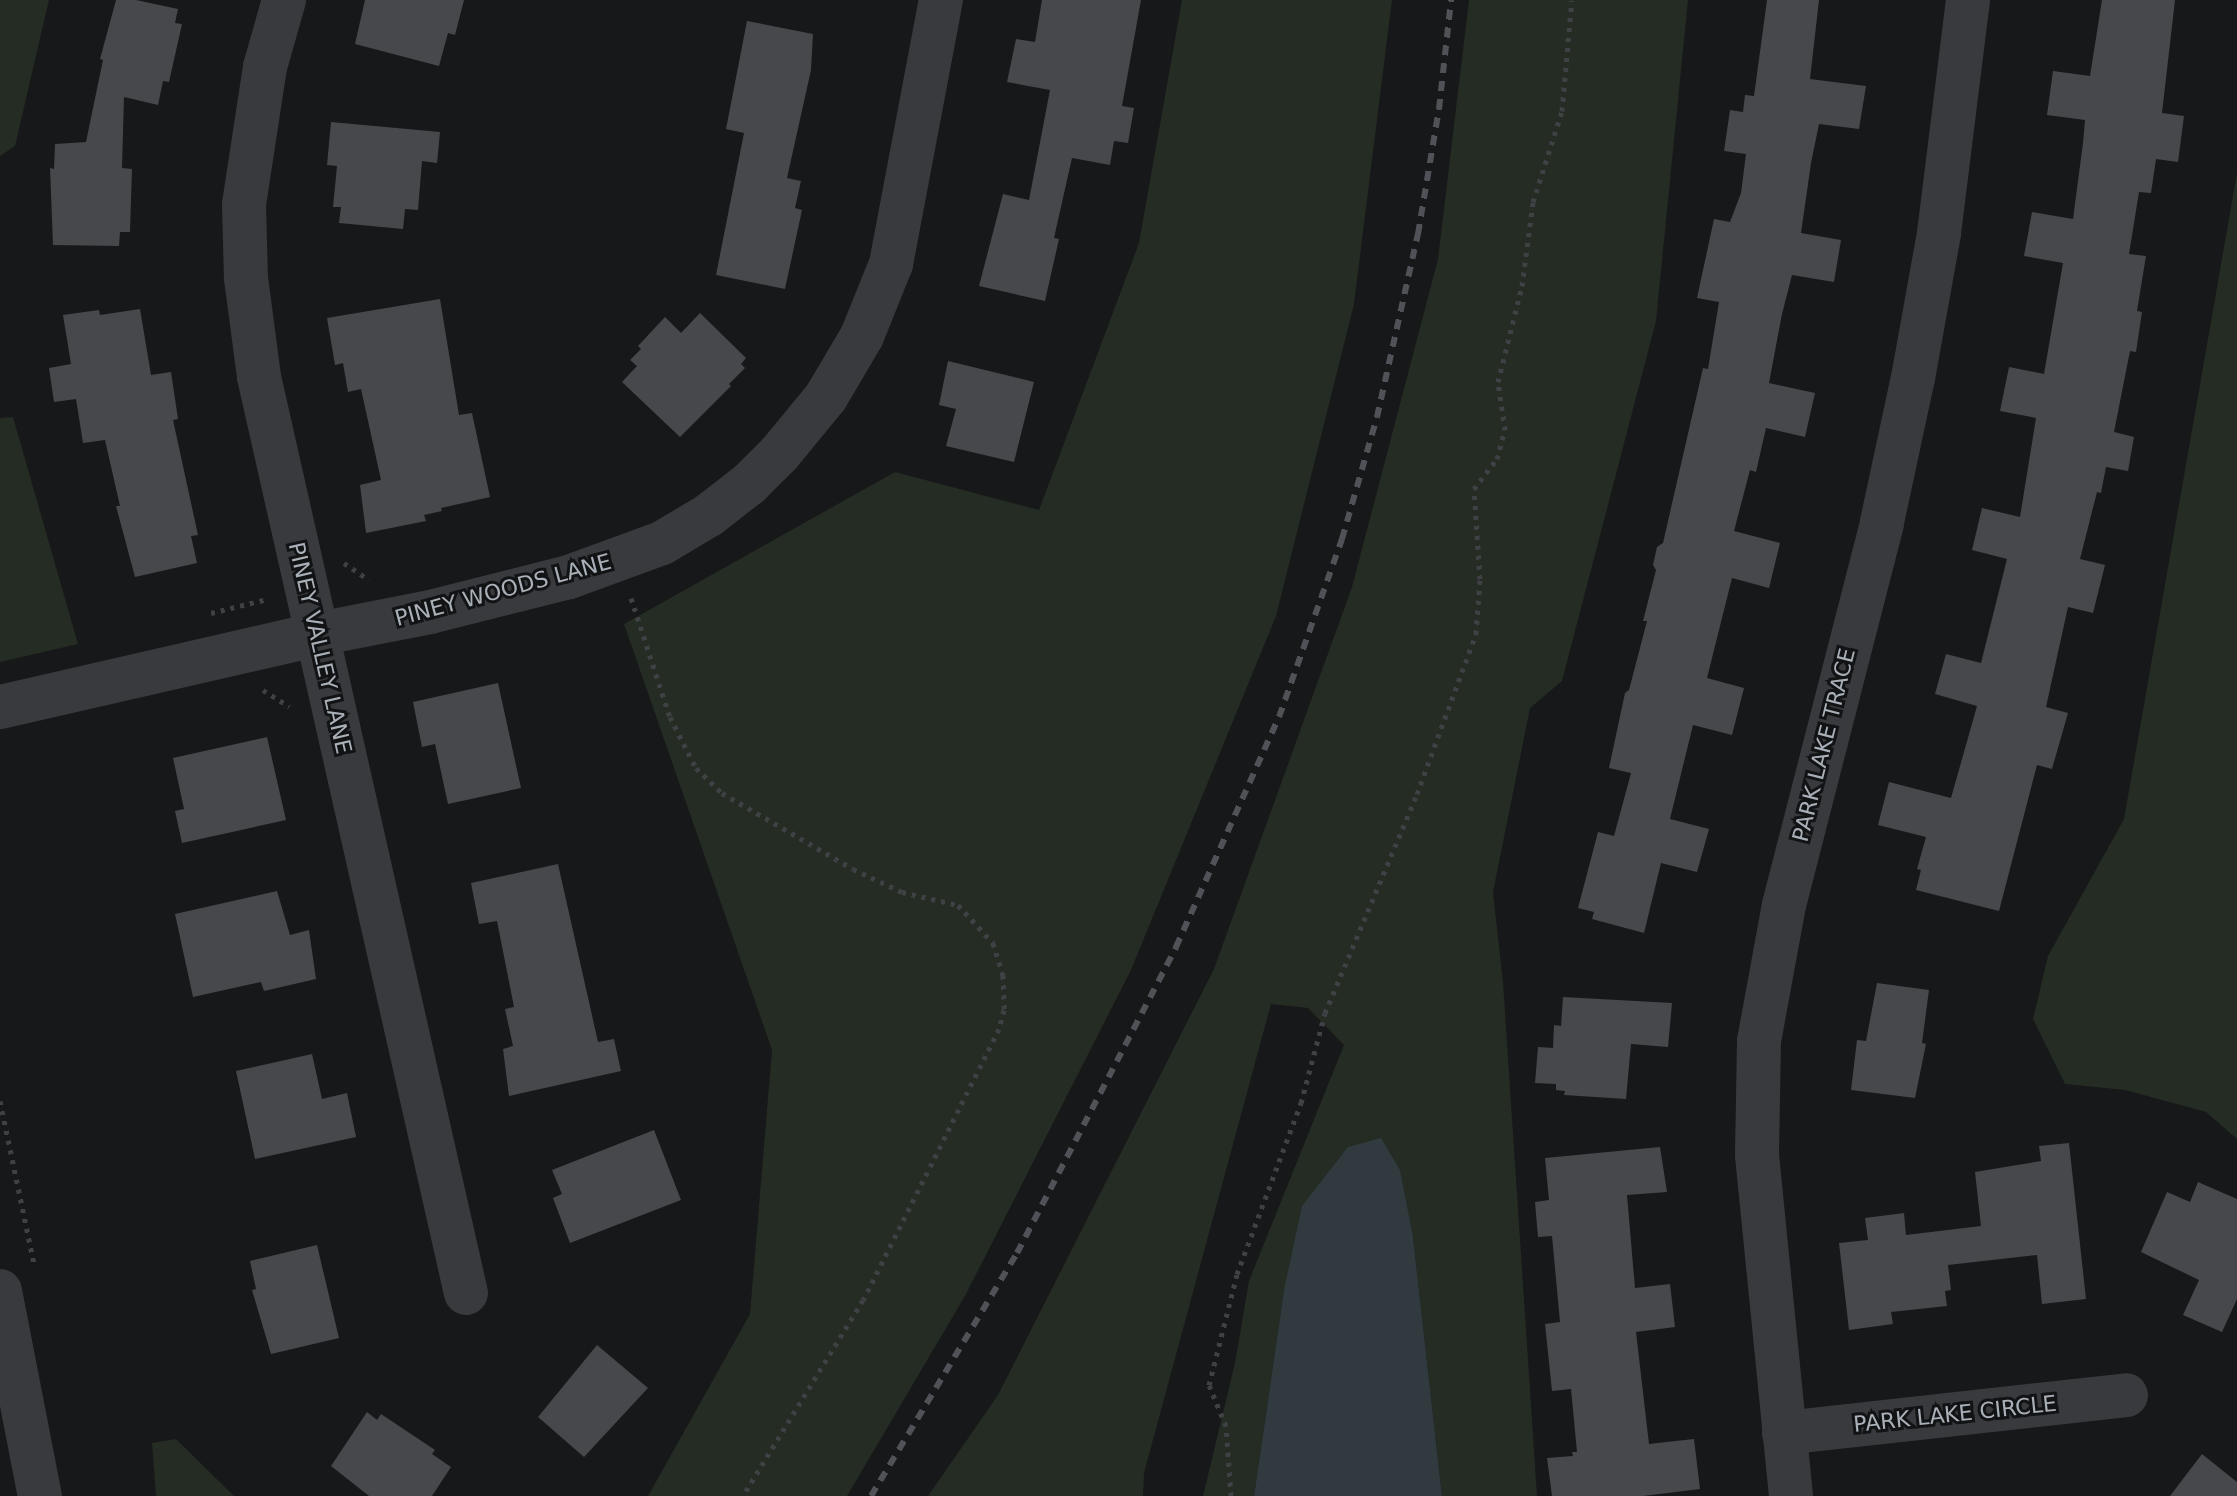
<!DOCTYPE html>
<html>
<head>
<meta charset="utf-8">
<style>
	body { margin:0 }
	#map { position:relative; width:2237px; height:1496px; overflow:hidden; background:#171819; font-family:"DejaVu Sans",sans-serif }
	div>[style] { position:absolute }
	.green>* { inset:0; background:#242c24 }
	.water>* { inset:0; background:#303a3f }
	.building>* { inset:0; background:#47484c }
	.path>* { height:5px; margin-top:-2.5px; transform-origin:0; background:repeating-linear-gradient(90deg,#3f4145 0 4px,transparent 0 10px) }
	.street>* { height:44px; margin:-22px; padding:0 22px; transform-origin:22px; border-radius:22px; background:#393a3e }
	.rail>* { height:6px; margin-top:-3px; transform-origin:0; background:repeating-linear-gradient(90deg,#505257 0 10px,transparent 0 18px) }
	span { translate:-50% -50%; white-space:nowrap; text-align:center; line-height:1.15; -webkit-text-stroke:6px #121314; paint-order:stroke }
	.street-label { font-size:22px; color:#aab0b8 }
</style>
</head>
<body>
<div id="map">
	<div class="green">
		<i style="clip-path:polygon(0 0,49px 0,15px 146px,0 156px)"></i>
		<i style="clip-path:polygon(1182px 0,1392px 0,1354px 304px,1276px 616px,1131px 970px,965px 1296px,847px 1496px,648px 1496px,750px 1314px,772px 1050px,624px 624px,895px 472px,1039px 510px,1139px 243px)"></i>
		<i style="clip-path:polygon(1469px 0,1688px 0,1656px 321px,1562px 681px,1530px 708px,1493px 892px,1503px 982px,1537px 1496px,1442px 1496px,1413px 1237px,1284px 1290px,1254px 1496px,1203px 1496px,1235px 1363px,1249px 1281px,1344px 1045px,1308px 1008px,1271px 1004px,1144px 1473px,1143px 1496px,928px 1496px,998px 1395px,1214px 969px,1352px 587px,1438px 259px)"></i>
		<i style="clip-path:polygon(2237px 173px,2237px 1139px,2206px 1112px,2125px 1090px,2065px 1084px,2033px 1019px,2048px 956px,2124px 819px)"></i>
		<i style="clip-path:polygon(13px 417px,78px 644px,0 662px,0 418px)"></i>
		<i style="clip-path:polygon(176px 1439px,234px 1496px,156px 1496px,152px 1443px)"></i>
	</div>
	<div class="water">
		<i style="clip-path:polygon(1381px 1138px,1400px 1170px,1413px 1237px,1442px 1496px,1254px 1496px,1284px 1290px,1302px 1206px,1348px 1147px)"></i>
	</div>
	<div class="building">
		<i style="clip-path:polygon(116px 0,136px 0,178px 9px,175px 23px,182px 24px,169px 82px,163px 81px,158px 105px,124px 97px,122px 168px,132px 169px,130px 232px,120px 232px,119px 246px,53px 245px,50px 168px,54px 169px,55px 144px,86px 142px,103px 60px,100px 59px)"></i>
		<i style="clip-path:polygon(365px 0,464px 0,455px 35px,448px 33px,439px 66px,355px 44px)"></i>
		<i style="clip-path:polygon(1042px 0,1141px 0,1122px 106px,1134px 108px,1128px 143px,1114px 141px,1110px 165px,1072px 158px,1054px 238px,1059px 239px,1045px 301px,979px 286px,1003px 194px,1029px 200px,1050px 90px,1007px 82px,1016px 39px,1035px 42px)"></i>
		<i style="clip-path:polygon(1767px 0,1819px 0,1810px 79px,1866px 86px,1859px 129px,1819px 124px,1811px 163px,1801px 233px,1841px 240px,1834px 282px,1792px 275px,1782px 314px,1769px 383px,1815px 393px,1805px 437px,1766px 428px,1756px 472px,1750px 470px,1734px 531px,1780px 543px,1769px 588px,1732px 578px,1707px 678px,1744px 688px,1732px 735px,1693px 725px,1670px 819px,1709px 829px,1697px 872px,1661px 863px,1644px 933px,1592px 919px,1594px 912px,1578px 908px,1598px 832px,1614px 836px,1631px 773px,1609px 768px,1625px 693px,1629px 690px,1647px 621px,1643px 621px,1656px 570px,1653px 565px,1657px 547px,1663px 543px,1703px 368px,1708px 369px,1719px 302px,1697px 298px,1714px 219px,1730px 222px,1741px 193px,1746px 154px,1724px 151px,1730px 110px,1743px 112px,1745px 95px,1754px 96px)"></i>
		<i style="clip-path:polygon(2102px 0,2175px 0,2162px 113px,2184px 116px,2178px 162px,2156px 159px,2151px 193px,2139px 192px,2129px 254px,2146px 256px,2137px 311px,2142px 312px,2136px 352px,2130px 351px,2114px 432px,2134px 437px,2128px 471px,2106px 467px,2101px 493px,2097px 492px,2080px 559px,2105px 565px,2093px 613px,2068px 607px,2046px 707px,2068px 713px,2052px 769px,2037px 765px,1999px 911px,1916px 890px,1921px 870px,1917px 869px,1926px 837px,1878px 825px,1889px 782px,1951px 798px,1977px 706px,1935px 694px,1946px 654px,1981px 663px,2007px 559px,1972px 550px,1982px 508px,2020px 517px,2036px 418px,2000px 411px,2009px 367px,2044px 374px,2063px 263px,2024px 256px,2032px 212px,2073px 219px,2083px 143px,2085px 120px,2047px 115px,2053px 71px,2090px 76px)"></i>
		<i style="clip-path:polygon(747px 21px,813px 34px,811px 70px,787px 178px,801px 181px,795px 208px,802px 210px,785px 289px,716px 275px,744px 133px,726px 129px)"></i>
		<i style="clip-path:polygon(331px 122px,440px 132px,437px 163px,422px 161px,418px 210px,405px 209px,403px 229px,339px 223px,341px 207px,333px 207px,337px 166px,327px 165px)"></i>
		<i style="clip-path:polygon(440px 299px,459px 415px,472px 413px,490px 497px,441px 508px,442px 511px,424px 515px,426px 521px,366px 533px,360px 485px,381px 480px,361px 389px,348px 392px,343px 363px,335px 365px,327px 318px)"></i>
		<i style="clip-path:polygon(140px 309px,151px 375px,171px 372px,178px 419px,173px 420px,198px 535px,191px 536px,197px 563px,135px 577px,116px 506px,120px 506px,105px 440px,83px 443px,76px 399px,54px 402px,49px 368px,71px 364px,63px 315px,99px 310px,100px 315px)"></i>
		<i style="clip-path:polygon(700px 313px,746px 358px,741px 364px,745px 368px,729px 384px,731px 386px,680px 437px,622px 382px,637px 366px,630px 360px,641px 349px,638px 346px,665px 317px,681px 333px)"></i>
		<i style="clip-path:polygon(948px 361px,1034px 382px,1014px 462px,946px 446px,956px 409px,939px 405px)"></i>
		<i style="clip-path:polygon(498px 683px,521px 788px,448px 804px,435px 744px,422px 747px,413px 702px)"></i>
		<i style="clip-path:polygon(267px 737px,286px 820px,182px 843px,175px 811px,184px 809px,173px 758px)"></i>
		<i style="clip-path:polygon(558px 864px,598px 1042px,614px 1039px,621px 1071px,509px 1096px,503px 1049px,513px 1046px,505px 1009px,514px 1007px,497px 921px,479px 924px,471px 883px)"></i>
		<i style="clip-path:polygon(277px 891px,290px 935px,309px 930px,316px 979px,264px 991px,261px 982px,193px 997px,175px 914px)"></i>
		<i style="clip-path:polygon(1877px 983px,1929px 990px,1922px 1043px,1926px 1044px,1915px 1098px,1851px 1090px,1857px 1040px,1866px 1041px)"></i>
		<i style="clip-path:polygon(1563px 997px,1672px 1003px,1668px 1047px,1631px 1044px,1626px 1099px,1564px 1095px,1565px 1091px,1556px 1090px,1556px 1084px,1535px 1083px,1538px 1047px,1553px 1048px,1554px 1025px,1561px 1026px)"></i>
		<i style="clip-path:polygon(312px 1054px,322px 1099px,347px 1093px,356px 1137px,255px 1159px,236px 1071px)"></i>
		<i style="clip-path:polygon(654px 1130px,681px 1200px,570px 1243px,553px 1198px,562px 1194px,552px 1170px)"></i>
		<i style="clip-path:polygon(2069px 1143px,2086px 1299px,2042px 1304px,2037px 1255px,1948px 1265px,1951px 1290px,1945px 1291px,1947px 1306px,1891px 1312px,1893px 1324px,1849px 1330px,1839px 1243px,1868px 1240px,1865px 1218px,1904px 1213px,1906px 1235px,1981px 1226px,1975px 1172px,2041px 1161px,2039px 1146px)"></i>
		<i style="clip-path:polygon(1660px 1147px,1667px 1192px,1627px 1195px,1635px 1288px,1670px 1284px,1675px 1327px,1636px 1332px,1649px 1444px,1694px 1439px,1700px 1489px,1643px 1496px,1552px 1496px,1547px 1458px,1573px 1456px,1572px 1452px,1577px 1452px,1571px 1389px,1552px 1391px,1545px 1324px,1560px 1322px,1552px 1236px,1538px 1237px,1535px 1202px,1549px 1200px,1545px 1158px)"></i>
		<i style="clip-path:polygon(2198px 1182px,2237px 1199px,2237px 1299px,2222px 1332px,2183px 1315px,2199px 1280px,2141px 1252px,2167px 1192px,2190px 1202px)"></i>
		<i style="clip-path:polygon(317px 1245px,339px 1338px,271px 1354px,252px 1290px,256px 1289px,250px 1261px)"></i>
		<i style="clip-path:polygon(597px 1345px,648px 1388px,584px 1457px,538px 1417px)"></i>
		<i style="clip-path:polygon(367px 1412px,377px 1420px,381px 1414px,435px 1450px,432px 1454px,451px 1467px,432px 1496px,369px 1496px,331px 1466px)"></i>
		<i style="clip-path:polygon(2202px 1454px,2237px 1482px,2237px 1496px,2170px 1496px)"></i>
	</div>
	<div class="path">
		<i style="left:344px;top:563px;width:30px;rotate:34deg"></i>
		<i style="left:631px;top:598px;width:125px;rotate:71.9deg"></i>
		<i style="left:670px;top:717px;width:57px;rotate:63deg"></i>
		<i style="left:696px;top:768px;width:36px;rotate:44deg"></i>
		<i style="left:722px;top:793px;width:151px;rotate:30.1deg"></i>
		<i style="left:853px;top:869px;width:54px;rotate:25.1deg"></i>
		<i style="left:902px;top:892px;width:57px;rotate:13.1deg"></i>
		<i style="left:958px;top:905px;width:52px;rotate:47.4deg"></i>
		<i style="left:993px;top:943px;width:34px;rotate:73deg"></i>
		<i style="left:1003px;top:975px;width:35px;rotate:88deg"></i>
		<i style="left:1004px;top:1010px;width:20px;rotate:105deg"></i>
		<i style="left:999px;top:1029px;width:303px;rotate:116.6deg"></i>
		<i style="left:863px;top:1300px;width:230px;rotate:121.5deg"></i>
		<i style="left:211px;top:613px;width:58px;rotate:-14deg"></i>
		<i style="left:263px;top:690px;width:31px;rotate:32deg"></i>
		<i style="left:0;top:1101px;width:167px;rotate:78.2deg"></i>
		<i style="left:1231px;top:1496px;width:70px;rotate:-94.1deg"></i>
		<i style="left:1226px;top:1426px;width:44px;rotate:-112.5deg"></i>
		<i style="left:1209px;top:1385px;width:114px;rotate:-75.8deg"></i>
		<i style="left:1237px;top:1274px;width:183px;rotate:-69.5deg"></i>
		<i style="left:1301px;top:1103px;width:93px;rotate:-75.1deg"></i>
		<i style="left:1325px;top:1013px;width:238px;rotate:-67.2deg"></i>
		<i style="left:1417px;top:794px;width:171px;rotate:-69.8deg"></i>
		<i style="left:1476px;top:634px;width:55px;rotate:-85.8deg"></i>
		<i style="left:1480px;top:579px;width:90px;rotate:-93.8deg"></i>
		<i style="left:1474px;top:489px;width:38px;rotate:-53deg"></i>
		<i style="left:1497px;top:459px;width:30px;rotate:-75deg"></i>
		<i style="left:1505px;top:430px;width:49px;rotate:-98.3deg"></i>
		<i style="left:1498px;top:382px;width:99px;rotate:-76deg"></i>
		<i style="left:1522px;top:286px;width:85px;rotate:-82.5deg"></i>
		<i style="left:1533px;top:202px;width:96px;rotate:-72.3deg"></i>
		<i style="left:1562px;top:111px;width:111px;rotate:-84.9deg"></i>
	</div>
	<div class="street">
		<i style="left:284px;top:0;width:70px;rotate:105.8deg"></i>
		<i style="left:265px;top:67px;width:139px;rotate:98.7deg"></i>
		<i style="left:244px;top:204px;width:74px;rotate:88.5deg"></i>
		<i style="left:246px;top:278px;width:100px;rotate:82.5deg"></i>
		<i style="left:259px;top:377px;width:939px;rotate:77.27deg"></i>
		<i style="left:0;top:707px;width:326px;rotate:-12.9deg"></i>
		<i style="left:318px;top:634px;width:114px;rotate:-11.1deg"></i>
		<i style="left:430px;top:612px;width:143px;rotate:-14.1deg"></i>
		<i style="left:569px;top:577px;width:99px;rotate:-20.1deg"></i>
		<i style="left:662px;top:543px;width:55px;rotate:-30.8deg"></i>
		<i style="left:709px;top:515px;width:51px;rotate:-37.8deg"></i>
		<i style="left:749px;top:484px;width:44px;rotate:-45deg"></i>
		<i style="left:780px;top:453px;width:72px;rotate:-50.6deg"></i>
		<i style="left:826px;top:397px;width:71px;rotate:-59.5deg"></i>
		<i style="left:862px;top:336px;width:78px;rotate:-68.1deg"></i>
		<i style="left:891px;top:264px;width:269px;rotate:-79.3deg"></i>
		<i style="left:0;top:1291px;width:209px;rotate:79deg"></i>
		<i style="left:1784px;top:1433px;width:344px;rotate:-6.3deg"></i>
		<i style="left:1791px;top:1496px;width:343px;rotate:-95.7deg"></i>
		<i style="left:1757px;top:1155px;width:114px;rotate:-89deg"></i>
		<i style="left:1759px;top:1041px;width:138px;rotate:-79.6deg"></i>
		<i style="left:1784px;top:905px;width:395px;rotate:-75.6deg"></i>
		<i style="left:1882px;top:522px;width:147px;rotate:-77.9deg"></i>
		<i style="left:1913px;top:378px;width:147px;rotate:-79.8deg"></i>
		<i style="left:1939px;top:233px;width:235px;rotate:-82.9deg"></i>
	</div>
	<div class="rail">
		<i style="left:871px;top:1496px;width:283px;rotate:-59deg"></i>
		<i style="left:1017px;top:1253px;width:345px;rotate:-62.5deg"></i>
		<i style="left:1176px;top:947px;width:252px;rotate:-65.9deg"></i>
		<i style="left:1279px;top:717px;width:189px;rotate:-70.5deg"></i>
		<i style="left:1342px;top:539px;width:127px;rotate:-74deg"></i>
		<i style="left:1377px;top:417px;width:188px;rotate:-77.4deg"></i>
		<i style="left:1418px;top:234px;width:127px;rotate:-80.5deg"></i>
		<i style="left:1439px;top:109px;width:110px;rotate:-83.7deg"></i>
	</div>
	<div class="street-label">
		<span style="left:503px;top:590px;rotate:-15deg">PINEY WOODS LANE</span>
		<span style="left:320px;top:648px;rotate:77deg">PINEY VALLEY LANE</span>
		<span style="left:1824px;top:745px;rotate:-76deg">PARK LAKE TRACE</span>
		<span style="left:1955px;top:1414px;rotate:-6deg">PARK LAKE CIRCLE</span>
	</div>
</div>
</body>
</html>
